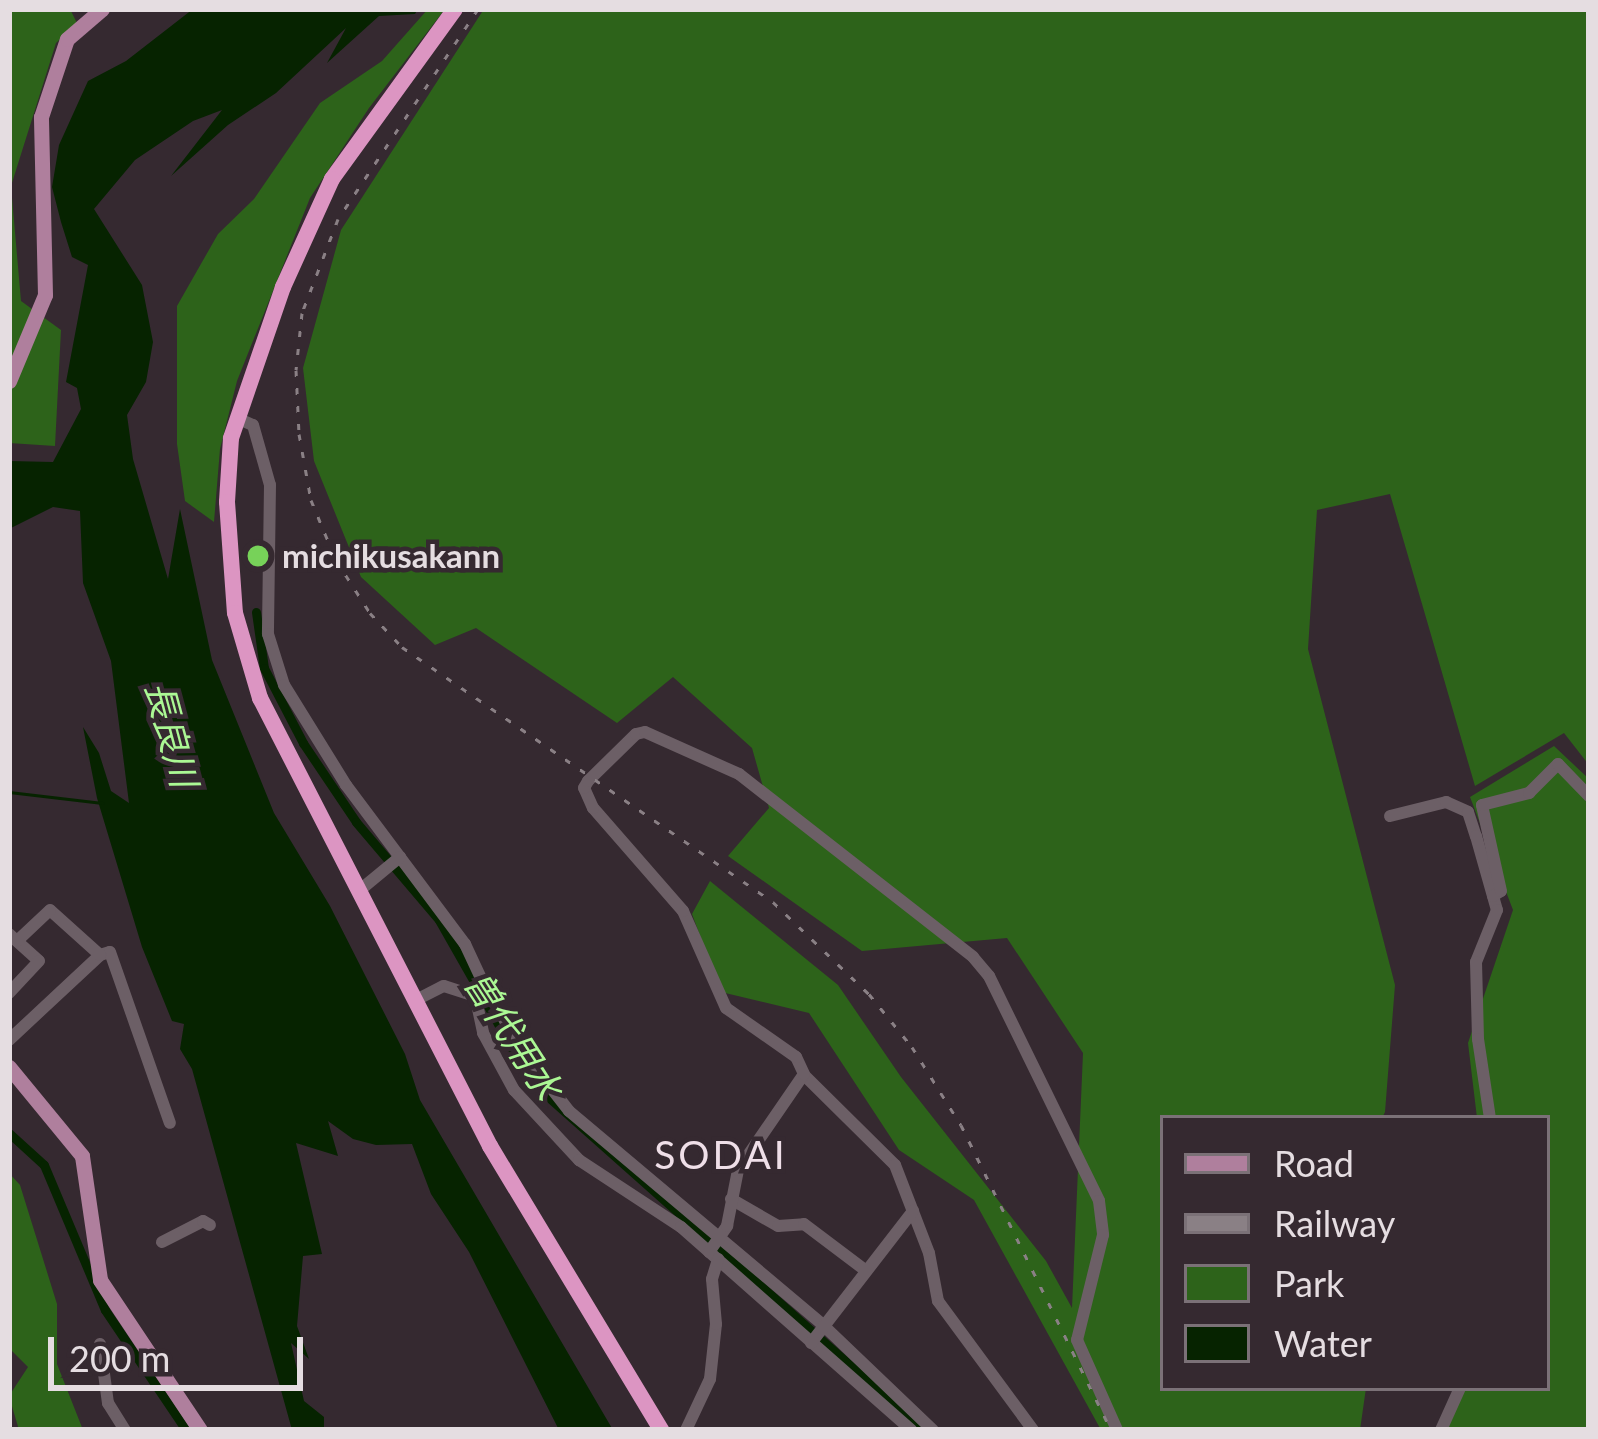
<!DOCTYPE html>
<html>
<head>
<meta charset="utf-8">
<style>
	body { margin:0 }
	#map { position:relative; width:1598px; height:1439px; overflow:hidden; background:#352930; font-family:Lato,"Noto Sans JP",sans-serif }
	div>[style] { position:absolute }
	.green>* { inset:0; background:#2d631a }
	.water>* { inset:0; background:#062300 }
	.stream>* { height:3px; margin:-1.5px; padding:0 1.5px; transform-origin:1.5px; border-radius:1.5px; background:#062300 }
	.canal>* { height:9px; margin:-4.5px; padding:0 4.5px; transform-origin:4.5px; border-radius:4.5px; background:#062300 }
	.minor>* { height:12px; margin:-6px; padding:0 6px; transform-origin:6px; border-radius:6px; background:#6c5f66 }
	.major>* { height:15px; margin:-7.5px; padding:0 7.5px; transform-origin:7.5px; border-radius:7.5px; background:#af7f9d }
	.highway>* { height:16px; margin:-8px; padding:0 8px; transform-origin:8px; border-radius:8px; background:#dc95c2 }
	.rail>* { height:3px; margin-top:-1.5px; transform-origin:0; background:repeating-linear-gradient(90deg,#8a8085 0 6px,transparent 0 18px) }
	.dots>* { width:33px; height:33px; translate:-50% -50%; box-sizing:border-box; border:6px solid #352930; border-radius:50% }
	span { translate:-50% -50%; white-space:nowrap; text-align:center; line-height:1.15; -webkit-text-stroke:9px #352930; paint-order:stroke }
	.poi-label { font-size:33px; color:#e5dde1; font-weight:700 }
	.left { translate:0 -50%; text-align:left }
	.water-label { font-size:36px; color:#abf894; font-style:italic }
	.quarter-label { font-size:39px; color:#efdfe8; letter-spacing:3px }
	.frame { position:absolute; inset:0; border:12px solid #e5dde1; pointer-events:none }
	.legend { position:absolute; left:1160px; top:1115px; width:390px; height:276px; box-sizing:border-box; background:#352930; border:3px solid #7b7177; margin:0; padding:15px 21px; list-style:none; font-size:36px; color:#e5dde1 }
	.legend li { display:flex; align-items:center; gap:24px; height:60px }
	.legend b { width:60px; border:3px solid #7b7177 }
	.scale { position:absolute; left:48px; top:1337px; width:255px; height:54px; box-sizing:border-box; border:6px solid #e5dde1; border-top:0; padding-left:15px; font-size:36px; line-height:42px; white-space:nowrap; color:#e5dde1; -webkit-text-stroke:9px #352930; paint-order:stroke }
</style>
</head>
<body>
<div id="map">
	<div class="green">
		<i style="clip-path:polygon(9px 9px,70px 9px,77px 23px,56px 43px,11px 186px,21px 301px,61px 330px,55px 446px,9px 443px)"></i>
		<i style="clip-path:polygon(428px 9px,445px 9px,369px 108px,310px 198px,237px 381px,220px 449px,214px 522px,185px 501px,177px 444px,177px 306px,218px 234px,254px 199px,320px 103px,382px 61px)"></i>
		<i style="clip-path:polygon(484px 9px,1589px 9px,1589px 765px,1564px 733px,1475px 786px,1390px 494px,1317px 510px,1308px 649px,1395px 985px,1385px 1112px,1382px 1118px,1163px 1118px,1163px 1388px,1366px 1388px,1360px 1430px,1101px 1430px,974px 1200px,899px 1150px,809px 1013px,721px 992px,692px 914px,710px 881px,838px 985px,901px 1077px,1046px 1261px,1072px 1308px,1083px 1053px,1007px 938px,862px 951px,728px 856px,769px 808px,752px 748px,673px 677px,617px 723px,476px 628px,435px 645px,361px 577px,314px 461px,303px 368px,341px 230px)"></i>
		<i style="clip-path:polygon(1554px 746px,1589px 779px,1589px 1430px,1441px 1430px,1460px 1388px,1547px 1388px,1547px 1118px,1477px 1118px,1468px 1043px,1513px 910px,1470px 797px)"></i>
		<i style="clip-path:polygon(9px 1173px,20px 1185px,57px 1304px,57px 1364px,83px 1430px,19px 1430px,9px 1396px,28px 1367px,9px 1348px)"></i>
	</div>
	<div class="water">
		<i style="clip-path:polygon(193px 9px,418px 9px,415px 14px,379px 16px,327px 63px,346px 28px,276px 93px,228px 125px,171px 176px,222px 110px,193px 121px,135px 160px,94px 209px,142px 285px,153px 342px,146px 382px,127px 415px,133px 459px,168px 579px,180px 509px,212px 660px,274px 813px,330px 906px,405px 1054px,420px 1100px,613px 1430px,559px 1430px,469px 1252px,431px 1194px,412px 1144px,376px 1145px,353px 1139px,328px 1121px,338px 1156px,296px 1143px,322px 1254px,303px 1256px,297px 1326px,309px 1359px,291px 1343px,304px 1401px,324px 1417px,324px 1430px,292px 1430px,192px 1069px,180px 1049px,184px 1024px,172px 1021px,142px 947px,97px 798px,83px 727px,99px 753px,111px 791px,129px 803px,111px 661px,83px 583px,80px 511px,53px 507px,9px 529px,9px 461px,53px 462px,81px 409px,77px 388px,66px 382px,88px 265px,72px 257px,61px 222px,52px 187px,59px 145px,88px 81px,126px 61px)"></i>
	</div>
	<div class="stream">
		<i style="left:9px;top:792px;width:94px;rotate:6.7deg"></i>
	</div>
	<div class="canal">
		<i style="left:256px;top:612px;width:57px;rotate:81.9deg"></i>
		<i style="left:264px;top:668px;width:85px;rotate:62.5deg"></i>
		<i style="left:303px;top:743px;width:95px;rotate:56.1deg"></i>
		<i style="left:356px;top:822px;width:128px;rotate:49.7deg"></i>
		<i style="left:439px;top:920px;width:152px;rotate:60.4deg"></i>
		<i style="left:514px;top:1052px;width:55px;rotate:53.1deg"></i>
		<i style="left:547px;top:1096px;width:503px;rotate:41.61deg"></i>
		<i style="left:9px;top:1133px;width:47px;rotate:42.4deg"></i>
		<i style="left:44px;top:1165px;width:157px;rotate:67.2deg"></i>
		<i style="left:105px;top:1310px;width:145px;rotate:56deg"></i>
	</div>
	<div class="minor">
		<i style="left:237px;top:418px;width:17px;rotate:24deg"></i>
		<i style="left:253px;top:425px;width:62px;rotate:74.2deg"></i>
		<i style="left:270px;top:485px;width:149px;rotate:90.8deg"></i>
		<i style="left:268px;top:634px;width:53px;rotate:72.6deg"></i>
		<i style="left:284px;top:685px;width:118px;rotate:58.2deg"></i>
		<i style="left:346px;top:785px;width:199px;rotate:53.2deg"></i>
		<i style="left:465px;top:944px;width:40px;rotate:65deg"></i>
		<i style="left:482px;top:980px;width:25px;rotate:102deg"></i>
		<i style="left:477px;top:1004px;width:30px;rotate:78deg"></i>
		<i style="left:483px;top:1033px;width:65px;rotate:61.5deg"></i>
		<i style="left:514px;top:1090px;width:96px;rotate:47.1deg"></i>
		<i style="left:579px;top:1160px;width:122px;rotate:33.3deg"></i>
		<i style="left:681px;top:1227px;width:307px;rotate:41.4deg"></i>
		<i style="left:1390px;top:816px;width:58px;rotate:-14deg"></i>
		<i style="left:1446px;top:802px;width:24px;rotate:24deg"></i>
		<i style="left:1468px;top:812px;width:25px;rotate:72deg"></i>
		<i style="left:1476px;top:836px;width:77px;rotate:74.2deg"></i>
		<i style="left:1497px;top:910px;width:56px;rotate:112deg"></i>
		<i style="left:1476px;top:962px;width:77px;rotate:88.5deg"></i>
		<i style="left:1478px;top:1039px;width:80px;rotate:81.4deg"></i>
		<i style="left:360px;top:890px;width:52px;rotate:-39.5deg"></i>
		<i style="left:1493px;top:896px;width:9px;rotate:-32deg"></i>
		<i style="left:1501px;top:891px;width:88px;rotate:-102.5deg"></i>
		<i style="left:1482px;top:805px;width:49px;rotate:-14.3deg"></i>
		<i style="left:1529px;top:793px;width:41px;rotate:-45deg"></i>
		<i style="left:1558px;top:764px;width:45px;rotate:45.9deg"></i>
		<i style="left:9px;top:934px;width:40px;rotate:42deg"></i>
		<i style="left:39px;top:961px;width:44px;rotate:133.2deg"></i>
		<i style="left:100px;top:955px;width:10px;rotate:-17deg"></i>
		<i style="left:110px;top:952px;width:181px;rotate:70.7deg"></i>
		<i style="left:483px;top:981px;width:77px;rotate:61.1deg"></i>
		<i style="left:520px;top:1048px;width:80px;rotate:52.1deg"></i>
		<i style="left:569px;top:1111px;width:334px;rotate:40.1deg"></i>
		<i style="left:824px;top:1326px;width:151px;rotate:43.7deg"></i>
		<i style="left:416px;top:1000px;width:31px;rotate:-27deg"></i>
		<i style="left:444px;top:986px;width:36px;rotate:18deg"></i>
		<i style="left:9px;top:1040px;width:125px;rotate:-43deg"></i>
		<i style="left:100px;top:955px;width:67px;rotate:-138deg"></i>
		<i style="left:50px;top:910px;width:45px;rotate:136.8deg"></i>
		<i style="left:804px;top:1075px;width:128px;rotate:44.7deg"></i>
		<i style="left:895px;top:1165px;width:94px;rotate:68.9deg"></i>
		<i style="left:929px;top:1253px;width:49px;rotate:79.4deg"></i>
		<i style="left:938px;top:1301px;width:160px;rotate:53.6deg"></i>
		<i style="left:731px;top:1199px;width:54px;rotate:29.9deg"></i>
		<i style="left:778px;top:1226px;width:26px;rotate:-4deg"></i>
		<i style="left:804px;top:1224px;width:76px;rotate:37deg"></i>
		<i style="left:162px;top:1242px;width:46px;rotate:-27.1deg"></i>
		<i style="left:203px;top:1221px;width:8px;rotate:30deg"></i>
		<i style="left:709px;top:1252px;width:32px;rotate:-55deg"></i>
		<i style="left:727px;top:1226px;width:57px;rotate:-78.9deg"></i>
		<i style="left:738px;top:1170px;width:116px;rotate:-55.5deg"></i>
		<i style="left:804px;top:1074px;width:19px;rotate:-115deg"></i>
		<i style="left:796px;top:1057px;width:85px;rotate:-145deg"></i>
		<i style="left:726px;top:1008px;width:106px;rotate:-113.9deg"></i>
		<i style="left:683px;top:911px;width:137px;rotate:-131.1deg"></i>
		<i style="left:593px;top:808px;width:22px;rotate:-114deg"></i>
		<i style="left:584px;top:788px;width:8px;rotate:-60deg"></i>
		<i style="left:588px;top:781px;width:67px;rotate:-44.4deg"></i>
		<i style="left:636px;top:734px;width:9px;rotate:-13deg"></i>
		<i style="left:645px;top:732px;width:103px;rotate:24.1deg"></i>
		<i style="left:739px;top:774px;width:297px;rotate:38deg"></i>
		<i style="left:973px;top:957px;width:25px;rotate:50deg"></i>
		<i style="left:989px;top:976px;width:250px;rotate:63.9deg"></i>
		<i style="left:1099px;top:1201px;width:34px;rotate:83deg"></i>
		<i style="left:1103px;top:1235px;width:108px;rotate:103.9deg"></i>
		<i style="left:1077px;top:1340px;width:98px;rotate:66deg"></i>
		<i style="left:811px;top:1343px;width:167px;rotate:-52.3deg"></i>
		<i style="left:100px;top:1344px;width:60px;rotate:82.3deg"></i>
		<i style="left:108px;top:1403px;width:32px;rotate:58deg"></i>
		<i style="left:686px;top:1430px;width:56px;rotate:-64.8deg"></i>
		<i style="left:710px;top:1379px;width:55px;rotate:-83.8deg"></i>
		<i style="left:716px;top:1324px;width:45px;rotate:-95.1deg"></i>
		<i style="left:712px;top:1279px;width:21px;rotate:-73deg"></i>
		<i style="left:1441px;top:1430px;width:46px;rotate:-65.7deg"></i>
	</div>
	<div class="major">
		<i style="left:9px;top:381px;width:93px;rotate:-67.3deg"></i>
		<i style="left:45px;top:295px;width:178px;rotate:-91.3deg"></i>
		<i style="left:41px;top:117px;width:82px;rotate:-71.6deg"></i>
		<i style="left:67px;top:39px;width:46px;rotate:-40.6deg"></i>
		<i style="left:9px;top:1067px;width:115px;rotate:50.6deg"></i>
		<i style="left:82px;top:1156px;width:125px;rotate:81.7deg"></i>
		<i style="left:100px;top:1280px;width:180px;rotate:56.3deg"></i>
	</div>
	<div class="highway">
		<i style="left:455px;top:9px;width:210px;rotate:125.9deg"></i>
		<i style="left:332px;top:179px;width:119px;rotate:114.4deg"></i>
		<i style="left:283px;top:287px;width:160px;rotate:109deg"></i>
		<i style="left:231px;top:438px;width:64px;rotate:93.6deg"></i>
		<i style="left:227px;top:502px;width:111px;rotate:85.9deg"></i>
		<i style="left:235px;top:613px;width:89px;rotate:73.6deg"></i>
		<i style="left:260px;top:698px;width:504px;rotate:62.82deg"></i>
		<i style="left:490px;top:1146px;width:332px;rotate:58.9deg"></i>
	</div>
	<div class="rail">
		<i style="left:478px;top:9px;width:252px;rotate:123.7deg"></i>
		<i style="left:338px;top:219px;width:101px;rotate:111deg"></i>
		<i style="left:302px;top:313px;width:57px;rotate:96deg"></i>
		<i style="left:296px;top:370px;width:64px;rotate:87.3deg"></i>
		<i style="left:299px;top:434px;width:67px;rotate:79.7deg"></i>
		<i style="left:311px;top:500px;width:65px;rotate:67.4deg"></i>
		<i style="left:336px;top:560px;width:63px;rotate:57.3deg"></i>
		<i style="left:370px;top:613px;width:47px;rotate:46.7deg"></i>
		<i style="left:402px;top:647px;width:450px;rotate:34.5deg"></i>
		<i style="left:773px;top:902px;width:133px;rotate:43.8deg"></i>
		<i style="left:869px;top:994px;width:68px;rotate:50.9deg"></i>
		<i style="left:912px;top:1047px;width:92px;rotate:57.9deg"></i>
		<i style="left:961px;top:1125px;width:340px;rotate:63.8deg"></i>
	</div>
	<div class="dots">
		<i style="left:258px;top:556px;background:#77d259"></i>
	</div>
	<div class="poi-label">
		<span class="left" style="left:282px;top:556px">michikusakann</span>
	</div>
	<div class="water-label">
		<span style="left:172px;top:734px;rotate:75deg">長良川</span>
		<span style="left:513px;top:1035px;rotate:57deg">曽代用水</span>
	</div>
	<div class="quarter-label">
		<span style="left:721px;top:1154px">SODAI</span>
	</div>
	<div class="frame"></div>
	<ul class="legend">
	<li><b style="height:15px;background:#af7f9d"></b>Road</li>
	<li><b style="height:15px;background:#8a8085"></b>Railway</li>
	<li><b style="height:33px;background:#2d631a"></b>Park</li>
	<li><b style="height:33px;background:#062300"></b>Water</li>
	</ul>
	<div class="scale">200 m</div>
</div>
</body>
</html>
